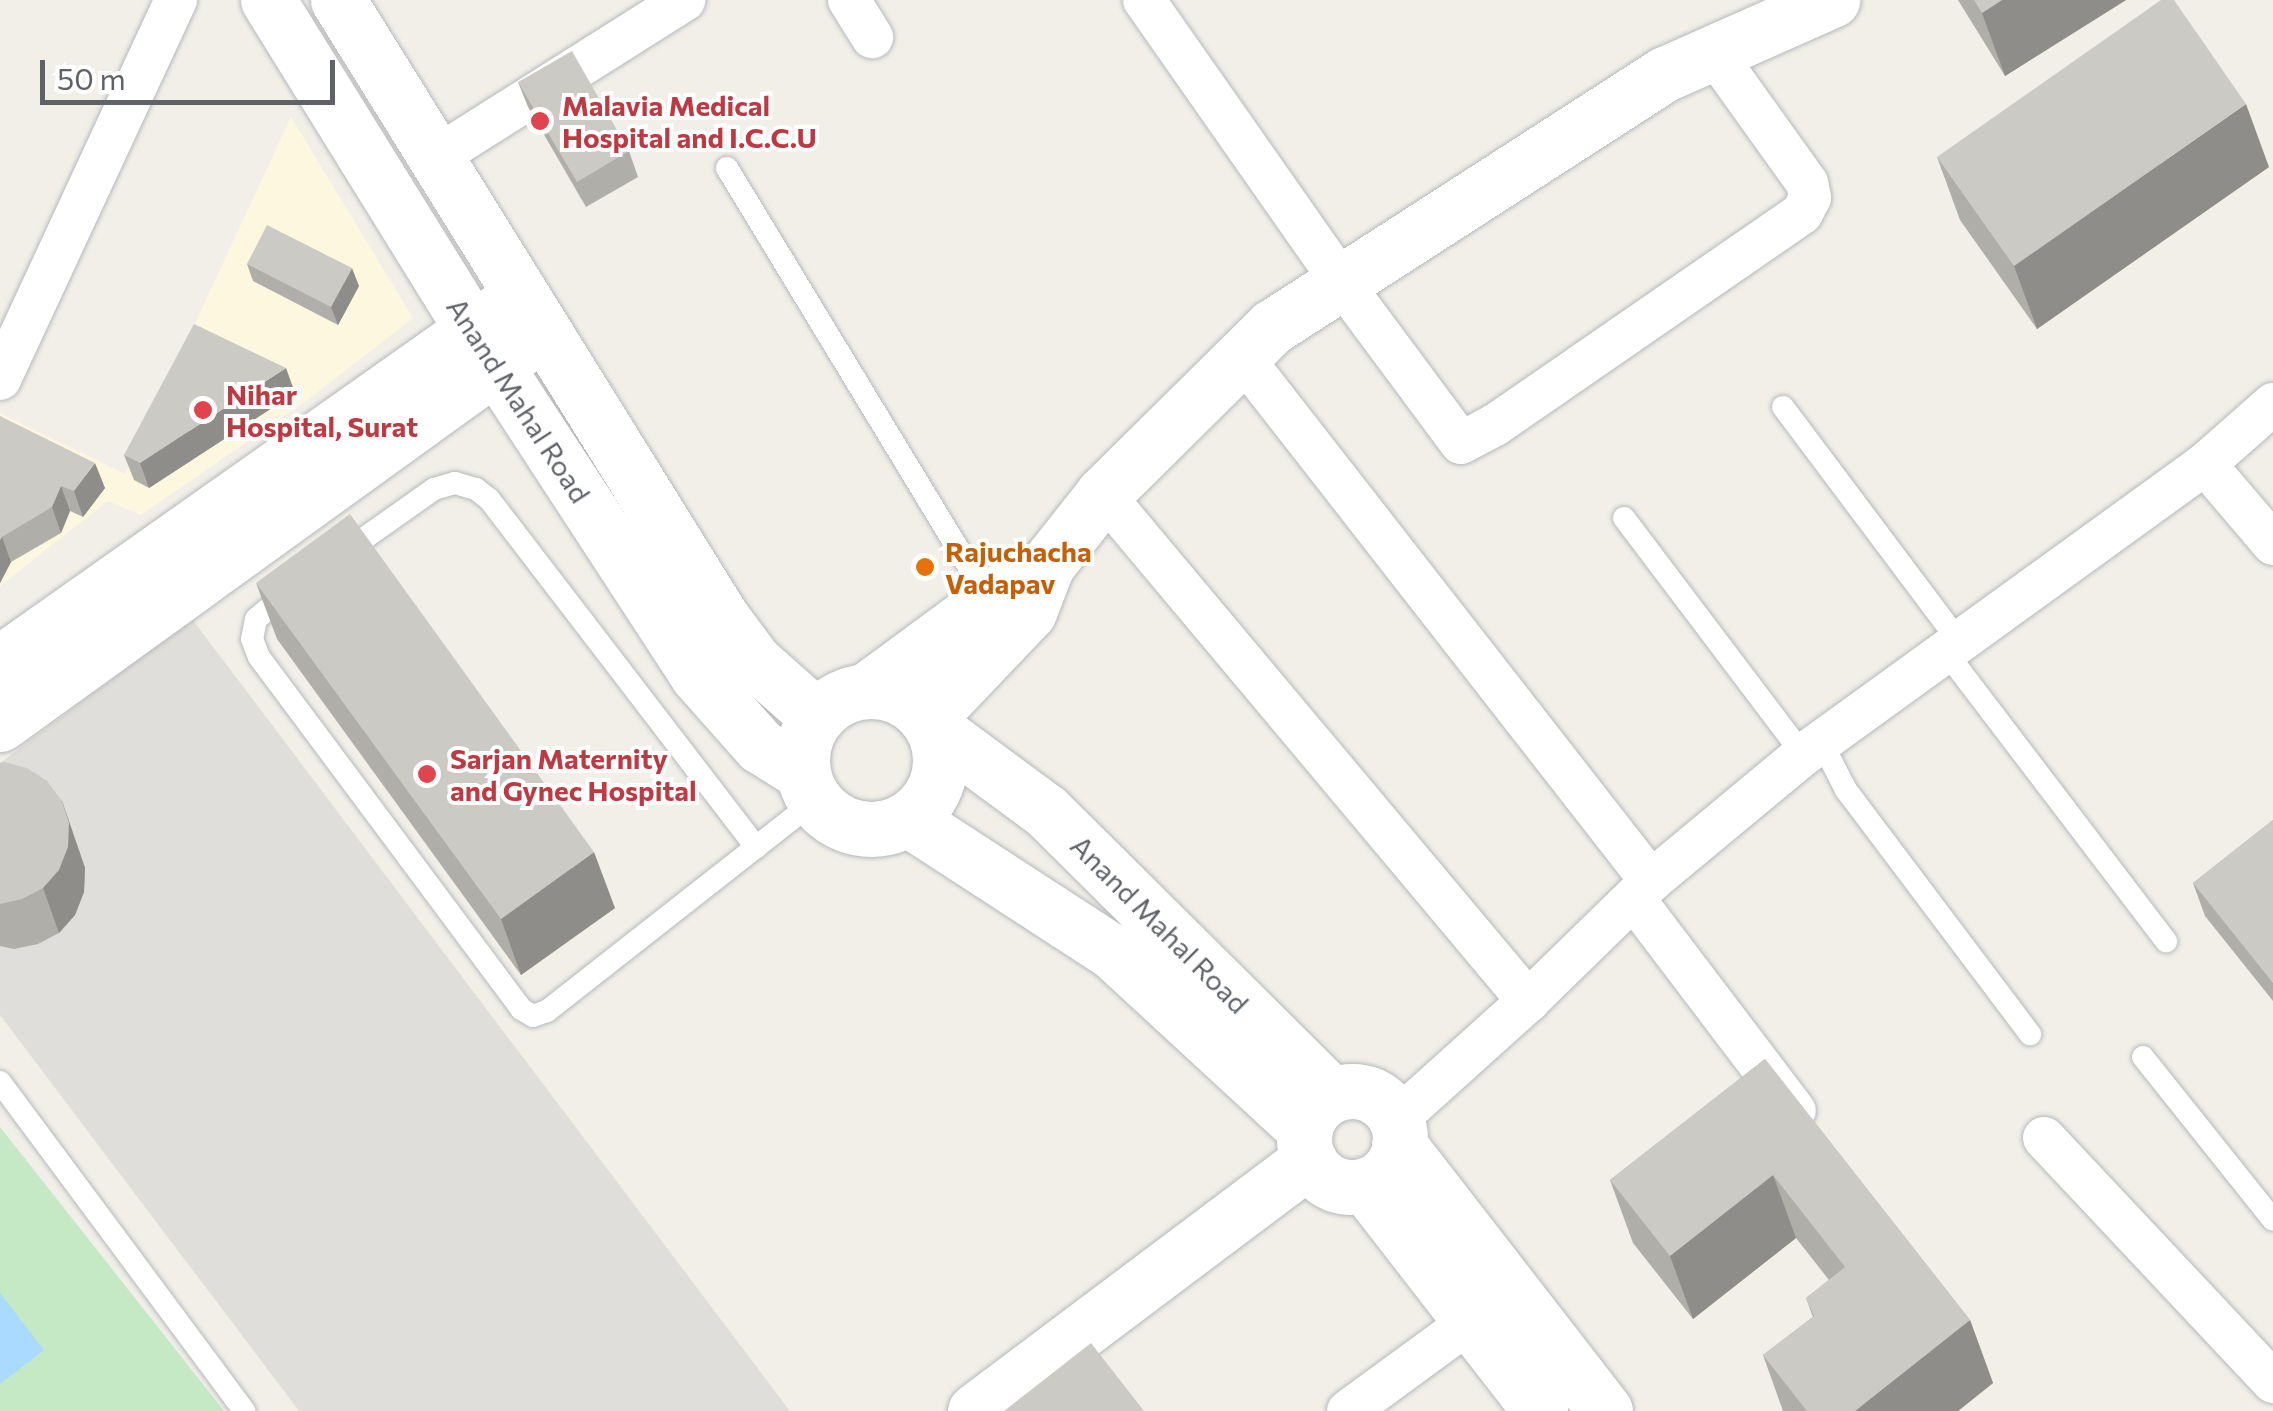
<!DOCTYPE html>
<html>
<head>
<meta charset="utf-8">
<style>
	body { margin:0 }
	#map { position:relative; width:2273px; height:1411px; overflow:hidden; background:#f1efe8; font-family:Commissioner,sans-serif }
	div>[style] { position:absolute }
	.commercial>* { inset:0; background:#fef7e0 }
	.industrial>* { inset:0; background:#e0deda }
	.green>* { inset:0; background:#c5e8c5 }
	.water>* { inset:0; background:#aadaff }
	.roads { filter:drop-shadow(0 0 2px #b5b8bc) drop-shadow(0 0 2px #b5b8bc) }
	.lane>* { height:22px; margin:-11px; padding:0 11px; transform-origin:11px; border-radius:11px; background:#fff }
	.street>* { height:42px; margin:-21px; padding:0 21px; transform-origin:21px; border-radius:21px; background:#fff }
	.secondary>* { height:55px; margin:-27.5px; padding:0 27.5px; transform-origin:27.5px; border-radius:27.5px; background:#fff }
	.secondary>.ring { margin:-27.5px; padding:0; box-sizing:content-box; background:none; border:55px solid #fff; border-radius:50% }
	.wall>* { inset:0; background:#afaea9 }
	.shaded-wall>* { inset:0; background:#8f8d8a }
	.building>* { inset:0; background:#cccac5 }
	.dots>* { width:28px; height:28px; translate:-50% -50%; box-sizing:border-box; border:5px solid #fff; border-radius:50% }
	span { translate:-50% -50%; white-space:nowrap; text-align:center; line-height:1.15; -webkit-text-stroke:8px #fff; paint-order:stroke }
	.health-label { font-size:28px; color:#be3a42; font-weight:700 }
	.left { translate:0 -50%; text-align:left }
	.street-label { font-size:28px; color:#5f6368 }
	.food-label { font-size:28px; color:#c56008; font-weight:700 }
	.scale { position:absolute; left:40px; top:60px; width:295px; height:45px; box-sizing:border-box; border:5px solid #5f6368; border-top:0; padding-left:12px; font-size:30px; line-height:35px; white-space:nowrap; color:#5f6368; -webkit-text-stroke:8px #fff; paint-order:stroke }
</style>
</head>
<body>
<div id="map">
	<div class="commercial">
		<i style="clip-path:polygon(291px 117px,413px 318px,306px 401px,141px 515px,108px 501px,0 586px,0 413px,125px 474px)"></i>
	</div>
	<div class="industrial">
		<i style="clip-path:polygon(192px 619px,790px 1411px,299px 1411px,0 1015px,0 763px)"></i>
	</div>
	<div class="green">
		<i style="clip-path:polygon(0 1127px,224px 1411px,0 1411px)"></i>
	</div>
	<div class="water">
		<i style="clip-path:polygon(0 1293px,44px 1350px,0 1384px)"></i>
	</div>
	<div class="roads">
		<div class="lane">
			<i style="left:727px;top:168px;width:505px;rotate:58.76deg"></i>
			<i style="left:1783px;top:407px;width:293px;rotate:53.1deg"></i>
			<i style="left:1624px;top:518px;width:297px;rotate:52.9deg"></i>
			<i style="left:342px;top:554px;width:113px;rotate:-35.2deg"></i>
			<i style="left:434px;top:489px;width:22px;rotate:-16deg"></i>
			<i style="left:455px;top:483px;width:22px;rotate:16deg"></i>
			<i style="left:476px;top:489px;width:16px;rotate:38deg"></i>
			<i style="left:489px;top:499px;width:439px;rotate:52.5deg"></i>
			<i style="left:287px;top:593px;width:40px;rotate:140deg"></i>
			<i style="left:256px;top:619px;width:20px;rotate:101deg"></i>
			<i style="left:252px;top:639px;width:19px;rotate:69deg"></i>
			<i style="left:259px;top:657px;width:439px;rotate:53.3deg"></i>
			<i style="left:521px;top:1009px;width:14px;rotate:30deg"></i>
			<i style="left:533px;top:1016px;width:15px;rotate:-20deg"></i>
			<i style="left:547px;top:1011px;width:340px;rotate:-38.1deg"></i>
			<i style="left:1945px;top:651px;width:365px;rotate:52.7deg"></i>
			<i style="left:1821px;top:741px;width:55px;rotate:63deg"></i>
			<i style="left:1846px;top:790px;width:306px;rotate:53deg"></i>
			<i style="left:2143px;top:1057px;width:208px;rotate:51.4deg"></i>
			<i style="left:0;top:1082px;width:410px;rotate:53.4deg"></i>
		</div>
		<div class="street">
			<i style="left:849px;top:0;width:44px;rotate:58.1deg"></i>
			<i style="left:1144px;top:0;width:345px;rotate:55deg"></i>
			<i style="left:1342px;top:283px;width:199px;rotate:53.4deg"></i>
			<i style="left:1461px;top:443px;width:38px;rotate:-28deg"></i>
			<i style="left:1495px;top:425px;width:373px;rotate:-34.6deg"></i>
			<i style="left:1802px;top:213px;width:17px;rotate:-62deg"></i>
			<i style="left:1810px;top:198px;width:15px;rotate:-101deg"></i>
			<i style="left:1807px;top:183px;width:160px;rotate:-125.6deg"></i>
			<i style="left:436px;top:157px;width:294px;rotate:-32.3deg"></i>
			<i style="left:1242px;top:357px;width:665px;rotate:52.03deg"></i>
			<i style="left:0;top:379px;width:418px;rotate:-65.1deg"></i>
			<i style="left:2205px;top:464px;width:91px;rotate:-41.4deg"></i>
			<i style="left:1103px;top:494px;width:662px;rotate:50.03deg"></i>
			<i style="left:1634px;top:899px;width:266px;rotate:52.8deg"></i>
			<i style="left:1396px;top:1120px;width:178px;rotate:-42deg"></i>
			<i style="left:1528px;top:1001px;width:172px;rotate:-44.3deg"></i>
			<i style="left:1651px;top:881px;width:197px;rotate:-39.7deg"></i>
			<i style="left:1803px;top:755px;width:496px;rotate:-35.9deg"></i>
			<i style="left:2205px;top:464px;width:105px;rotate:49.6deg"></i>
			<i style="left:2044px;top:1138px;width:335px;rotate:46.8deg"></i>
			<i style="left:1348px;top:1411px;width:152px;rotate:-36.2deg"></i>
		</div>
		<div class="secondary">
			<i style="left:268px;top:0;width:386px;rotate:58.2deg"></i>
			<i style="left:471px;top:328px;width:414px;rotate:56.9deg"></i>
			<i style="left:697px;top:675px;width:95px;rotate:48.4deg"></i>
			<i style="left:760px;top:746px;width:49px;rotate:31.8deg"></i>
			<i style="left:338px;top:0;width:724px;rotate:58.15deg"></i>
			<i style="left:720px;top:615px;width:57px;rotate:53.5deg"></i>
			<i style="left:754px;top:661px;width:84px;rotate:41.6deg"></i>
			<i style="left:0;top:663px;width:612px;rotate:-35.22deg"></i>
			<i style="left:867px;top:690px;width:170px;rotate:-36.4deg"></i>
			<i style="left:1004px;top:589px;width:49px;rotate:-29.2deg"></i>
			<i class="ring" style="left:802px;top:691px;width:83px;height:83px"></i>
			<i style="left:928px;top:718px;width:146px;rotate:-46.4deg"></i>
			<i style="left:1029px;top:612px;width:50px;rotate:-69deg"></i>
			<i style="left:1047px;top:565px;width:90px;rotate:-51.7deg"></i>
			<i style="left:1103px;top:494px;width:238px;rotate:-44.7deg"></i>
			<i style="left:1272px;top:327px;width:467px;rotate:-32.8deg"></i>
			<i style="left:1665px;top:74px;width:183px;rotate:-23.9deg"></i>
			<i style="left:0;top:724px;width:648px;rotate:-35.83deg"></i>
			<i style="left:932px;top:727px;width:142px;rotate:36.4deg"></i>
			<i style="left:1046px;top:811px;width:403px;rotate:44.8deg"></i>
			<i style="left:908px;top:819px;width:246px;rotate:33deg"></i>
			<i style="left:1114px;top:953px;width:260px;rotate:42.7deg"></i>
			<i class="ring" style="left:1304px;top:1091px;width:41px;height:41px"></i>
			<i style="left:1399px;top:1145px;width:336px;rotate:52.2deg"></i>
			<i style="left:1365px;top:1185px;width:286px;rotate:52.2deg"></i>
			<i style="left:975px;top:1411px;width:418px;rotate:-36.9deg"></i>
		</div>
	</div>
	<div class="wall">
		<i style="clip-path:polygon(1958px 0,2126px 0,2005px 76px)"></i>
		<i style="clip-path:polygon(518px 82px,629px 151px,638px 177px,586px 207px,528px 107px)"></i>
		<i style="clip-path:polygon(1937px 157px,2269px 167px,2037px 329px,1960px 220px)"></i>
		<i style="clip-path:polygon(247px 264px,359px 286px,338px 325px,253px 281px)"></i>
		<i style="clip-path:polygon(295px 393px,149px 488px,134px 480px,124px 455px)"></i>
		<i style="clip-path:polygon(0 416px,105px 488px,83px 517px,70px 511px,61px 533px,11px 562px,0 583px)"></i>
		<i style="clip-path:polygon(256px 583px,615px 908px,521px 975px,277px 639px)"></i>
		<i style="clip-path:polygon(0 763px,62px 801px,85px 868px,84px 892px,75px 915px,59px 933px,38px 944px,14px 949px,0 946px)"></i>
		<i style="clip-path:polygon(2273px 820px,2273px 1001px,2205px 916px,2193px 883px)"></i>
		<i style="clip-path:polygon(1765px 1059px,1970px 1320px,1993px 1383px,1958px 1411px,1783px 1411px,1763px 1355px,1813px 1317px,1806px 1298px,1829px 1280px,1796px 1238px,1693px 1319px,1633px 1243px,1610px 1180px)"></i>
	</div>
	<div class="shaded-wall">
		<i style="clip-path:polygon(2002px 0,2126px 0,2005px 76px,1982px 13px)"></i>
		<i style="clip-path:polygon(2246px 104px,2269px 167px,2037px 329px,2014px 266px)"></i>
		<i style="clip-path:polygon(352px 268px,359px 286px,338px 325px,331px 307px)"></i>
		<i style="clip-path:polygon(286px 368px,295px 393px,149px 488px,140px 463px)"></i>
		<i style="clip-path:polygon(95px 463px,105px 488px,83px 517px,74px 491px)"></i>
		<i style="clip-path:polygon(61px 486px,70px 511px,61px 533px,52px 507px)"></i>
		<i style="clip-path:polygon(2px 537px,11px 562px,0 583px,0 540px)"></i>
		<i style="clip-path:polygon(62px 801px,85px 868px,84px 892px,75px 915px,59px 933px,43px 888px)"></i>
		<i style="clip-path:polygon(594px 852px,615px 908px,521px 975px,501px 919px)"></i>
		<i style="clip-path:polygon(1773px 1175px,1796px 1238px,1693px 1319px,1670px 1256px)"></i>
		<i style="clip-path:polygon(1970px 1320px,1993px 1383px,1958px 1411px,1855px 1411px)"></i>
	</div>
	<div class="building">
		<i style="clip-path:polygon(1974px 0,2002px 0,1982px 13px)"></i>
		<i style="clip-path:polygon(2161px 0,2174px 0,2246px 104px,2014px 266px,1937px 157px)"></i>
		<i style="clip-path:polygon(572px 51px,629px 151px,577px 182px,518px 82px)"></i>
		<i style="clip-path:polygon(267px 225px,352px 268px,331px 307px,247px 264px)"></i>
		<i style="clip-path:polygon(194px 324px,286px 368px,140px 463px,124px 455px)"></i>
		<i style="clip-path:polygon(0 416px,95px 463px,74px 491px,61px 486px,52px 507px,2px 537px,0 540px)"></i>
		<i style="clip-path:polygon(350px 514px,594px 852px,501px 919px,256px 583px)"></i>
		<i style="clip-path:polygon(4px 762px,27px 768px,47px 781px,62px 801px,69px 823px,68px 847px,59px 870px,43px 888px,22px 899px,0 904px,0 763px)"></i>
		<i style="clip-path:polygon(2273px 820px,2273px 983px,2193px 883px)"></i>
		<i style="clip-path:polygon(1765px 1059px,1970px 1320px,1855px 1411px,1807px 1411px,1763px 1355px,1814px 1316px,1806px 1298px,1845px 1267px,1773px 1175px,1670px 1256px,1610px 1180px)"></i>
		<i style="clip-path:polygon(1091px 1343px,1144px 1411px,1004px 1411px)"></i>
	</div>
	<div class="dots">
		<i style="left:540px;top:121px;background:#e0444e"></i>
		<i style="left:203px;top:410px;background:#e0444e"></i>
		<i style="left:925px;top:567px;background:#e8710a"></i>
		<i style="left:427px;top:774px;background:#e0444e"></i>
	</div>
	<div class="health-label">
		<span class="left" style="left:562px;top:121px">Malavia Medical<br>Hospital and I.C.C.U</span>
		<span class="left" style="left:226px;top:410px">Nihar<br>Hospital, Surat</span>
		<span class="left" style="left:450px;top:774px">Sarjan Maternity<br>and Gynec Hospital</span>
	</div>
	<div class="street-label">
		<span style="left:519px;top:400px;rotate:57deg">Anand Mahal Road</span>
		<span style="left:1160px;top:924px;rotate:45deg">Anand Mahal Road</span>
	</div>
	<div class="food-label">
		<span class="left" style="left:945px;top:567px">Rajuchacha<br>Vadapav</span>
	</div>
	<div class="scale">50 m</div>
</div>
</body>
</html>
